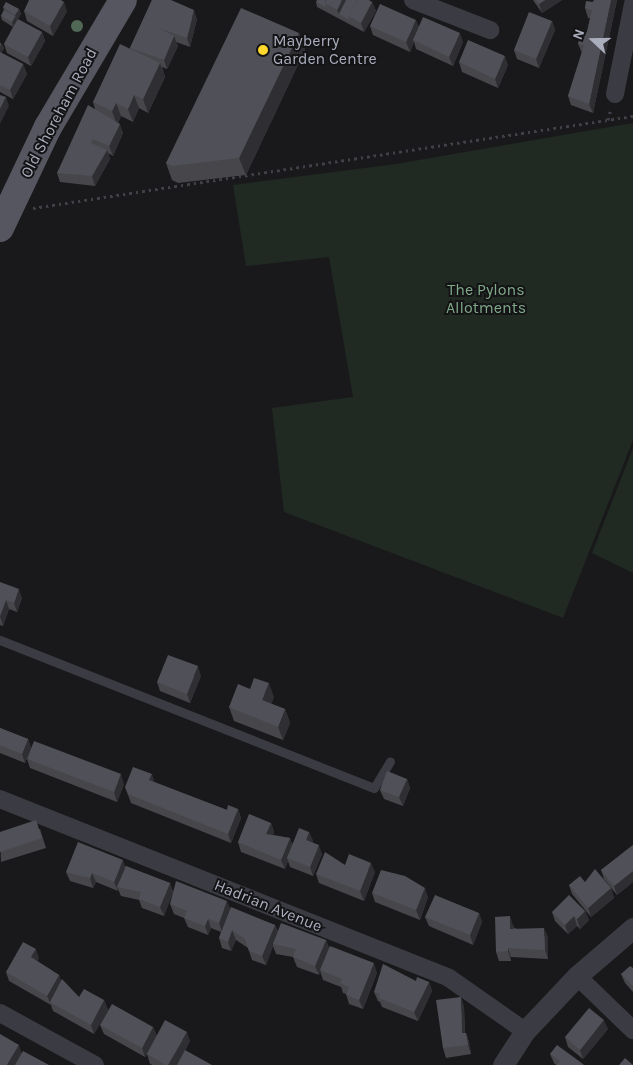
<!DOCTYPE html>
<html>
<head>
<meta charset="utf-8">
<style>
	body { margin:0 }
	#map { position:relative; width:633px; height:1065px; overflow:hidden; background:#19191b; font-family:Karla,sans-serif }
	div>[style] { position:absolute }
	.green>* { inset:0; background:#202a23 }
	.path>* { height:3px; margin-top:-1.5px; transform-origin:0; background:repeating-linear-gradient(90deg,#3f4048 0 2.5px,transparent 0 6.5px) }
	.service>* { height:9px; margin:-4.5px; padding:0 4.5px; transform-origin:4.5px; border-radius:4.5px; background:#3b3b43 }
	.minor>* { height:18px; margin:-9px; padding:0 9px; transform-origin:9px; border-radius:9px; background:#3b3b43 }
	.tertiary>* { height:21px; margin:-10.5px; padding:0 10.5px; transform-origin:10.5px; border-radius:10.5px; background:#3b3b43 }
	.primary>* { height:28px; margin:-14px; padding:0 14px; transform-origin:14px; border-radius:14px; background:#555660 }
	.trees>* { width:12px; height:12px; margin:-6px; border-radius:50%; background:#516857 }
	.wall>* { inset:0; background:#46464b }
	.shaded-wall>* { inset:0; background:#2f2f33 }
	.building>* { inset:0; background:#505158 }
	.dots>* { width:14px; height:14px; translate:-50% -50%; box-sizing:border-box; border:2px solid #141416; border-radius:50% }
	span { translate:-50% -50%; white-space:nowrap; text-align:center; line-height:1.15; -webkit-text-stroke:4px #141416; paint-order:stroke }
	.poi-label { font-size:16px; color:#aaadbc }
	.left { translate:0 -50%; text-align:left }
	.street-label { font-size:16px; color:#aaadbc }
	.park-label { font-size:16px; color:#7fa988 }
	.north { position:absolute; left:568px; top:15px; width:50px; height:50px; -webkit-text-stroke:4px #141416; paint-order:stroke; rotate:291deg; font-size:14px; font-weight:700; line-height:20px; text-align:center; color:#aaadbc }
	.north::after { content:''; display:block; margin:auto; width:18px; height:22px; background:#aaadbc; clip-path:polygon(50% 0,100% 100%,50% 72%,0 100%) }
</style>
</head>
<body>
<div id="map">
	<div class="green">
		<i style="clip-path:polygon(633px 123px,633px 440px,563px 618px,284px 512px,272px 408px,353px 397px,329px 257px,246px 266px,233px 185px,396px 164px)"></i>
		<i style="clip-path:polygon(633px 448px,633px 573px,592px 553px)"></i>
	</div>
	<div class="path">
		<i style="left:608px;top:120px;width:12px;rotate:-76deg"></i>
		<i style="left:33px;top:208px;width:607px;rotate:-8.72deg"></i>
	</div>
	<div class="service">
		<i style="left:0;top:640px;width:402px;rotate:21.6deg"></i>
		<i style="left:374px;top:788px;width:31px;rotate:-59deg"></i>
	</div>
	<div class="minor">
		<i style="left:413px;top:0;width:83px;rotate:21.3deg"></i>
		<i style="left:615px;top:94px;width:92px;rotate:-78.7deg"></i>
		<i style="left:0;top:799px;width:483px;rotate:21.7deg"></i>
		<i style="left:449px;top:978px;width:93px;rotate:34.9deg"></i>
		<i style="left:577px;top:976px;width:78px;rotate:44deg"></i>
		<i style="left:0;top:1013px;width:108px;rotate:28.7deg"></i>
	</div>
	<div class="tertiary">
		<i style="left:503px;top:1065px;width:40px;rotate:-57.1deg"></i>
		<i style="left:525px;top:1031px;width:76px;rotate:-46.6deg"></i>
		<i style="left:577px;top:976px;width:74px;rotate:-40.6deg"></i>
	</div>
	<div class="primary">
		<i style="left:0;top:228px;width:112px;rotate:-64.6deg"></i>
		<i style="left:48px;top:127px;width:147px;rotate:-59.4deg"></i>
	</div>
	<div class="trees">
		<i style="left:77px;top:26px"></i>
	</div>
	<div class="wall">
		<i style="clip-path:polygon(152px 0,197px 19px,190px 47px,176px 42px,178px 46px,167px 69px,162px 67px,165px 77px,148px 113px,139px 108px,133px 122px,121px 116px,118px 123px,123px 133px,113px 156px,108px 153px,110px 159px,95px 186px,60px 182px,57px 173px,95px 109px,93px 102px,130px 49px,130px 48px)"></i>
		<i style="clip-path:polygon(533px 0,562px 0,542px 13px)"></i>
		<i style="clip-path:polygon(594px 0,617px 0,593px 113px,571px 105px,568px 96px,582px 53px,578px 44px,587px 32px,590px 18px,588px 18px,585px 8px,593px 2px)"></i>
		<i style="clip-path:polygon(316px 2px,372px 2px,376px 11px,364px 32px,317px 7px)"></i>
		<i style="clip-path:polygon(3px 7px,19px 9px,21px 14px,17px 20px,16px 19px,17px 21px,42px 32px,45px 41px,31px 66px,7px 53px,4px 44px,13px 27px,2px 20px,1px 16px,4px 10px)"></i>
		<i style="clip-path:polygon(24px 11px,67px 11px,53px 36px,27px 21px)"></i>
		<i style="clip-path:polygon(552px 21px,555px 30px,539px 68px,517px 59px,514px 50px)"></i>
		<i style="clip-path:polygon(370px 26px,419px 26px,463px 42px,453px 66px,416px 49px,414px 42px,410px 52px,373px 35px)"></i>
		<i style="clip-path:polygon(299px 33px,305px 50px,246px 175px,178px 183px,172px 180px,166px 163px)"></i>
		<i style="clip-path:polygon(0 42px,4px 48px,1px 53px,23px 64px,27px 74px,13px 99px,0 92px)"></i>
		<i style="clip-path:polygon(459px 62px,508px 65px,498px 88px,462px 72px)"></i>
		<i style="clip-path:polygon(0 583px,22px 598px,17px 612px,9px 609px,3px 626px,0 625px)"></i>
		<i style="clip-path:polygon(201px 676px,190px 703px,160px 691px,157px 682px)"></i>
		<i style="clip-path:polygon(250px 689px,274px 697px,271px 704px,285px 709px,290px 723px,283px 740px,234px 721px,229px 707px)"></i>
		<i style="clip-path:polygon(0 728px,28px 739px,31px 748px,25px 763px,0 753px)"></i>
		<i style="clip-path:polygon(27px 759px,124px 784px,117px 802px,30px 768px)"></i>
		<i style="clip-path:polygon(407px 779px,410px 788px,403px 806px,384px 799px,380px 790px)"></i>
		<i style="clip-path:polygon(154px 782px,227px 810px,238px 809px,241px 818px,231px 843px,131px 803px,125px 787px)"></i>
		<i style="clip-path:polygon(271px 823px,274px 832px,273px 835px,290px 838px,292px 844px,309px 832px,313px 841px,312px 842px,322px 854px,313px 876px,290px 867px,288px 861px,285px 869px,241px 852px,238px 842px)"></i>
		<i style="clip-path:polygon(40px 829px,46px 848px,1px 862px,0 832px)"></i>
		<i style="clip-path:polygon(633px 845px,633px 882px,617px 895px,604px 879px,601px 870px)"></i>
		<i style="clip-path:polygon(345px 865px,375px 872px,364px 901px,319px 883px,316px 874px)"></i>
		<i style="clip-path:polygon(125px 866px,170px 883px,173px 892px,164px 916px,142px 908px,139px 900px,121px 896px,118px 889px,118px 891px,96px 882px,93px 888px,70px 881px,66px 872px)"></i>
		<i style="clip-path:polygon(585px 882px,611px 888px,614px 898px,591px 917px,572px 894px,569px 885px)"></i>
		<i style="clip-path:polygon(372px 893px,428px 897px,420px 920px,375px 902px)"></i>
		<i style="clip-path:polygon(170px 904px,230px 909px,275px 925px,278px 932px,326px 940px,329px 948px,377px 973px,363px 1009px,349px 1004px,346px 994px,343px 993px,341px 987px,323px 980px,320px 971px,319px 975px,297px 967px,293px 957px,276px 954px,273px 946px,266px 965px,252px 960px,248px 948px,236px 940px,231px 951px,222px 948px,219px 938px,221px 932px,211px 928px,208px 935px,188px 927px,184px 918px,174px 914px)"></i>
		<i style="clip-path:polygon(585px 911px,589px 920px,580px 929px,577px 926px,568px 934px,555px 921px,552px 912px)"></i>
		<i style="clip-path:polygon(479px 913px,482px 922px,473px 945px,429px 926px,425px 917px)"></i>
		<i style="clip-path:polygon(513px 925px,514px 928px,548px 937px,548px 959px,511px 957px,511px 961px,499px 961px,496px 952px)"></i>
		<i style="clip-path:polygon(39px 958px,37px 961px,59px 975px,61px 981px,79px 997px,104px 1000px,108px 1010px,94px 1034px,53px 1011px,51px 1005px,9px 981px,6px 972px)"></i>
		<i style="clip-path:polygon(633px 968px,633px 992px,625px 983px,621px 974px)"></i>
		<i style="clip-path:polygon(416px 981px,429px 982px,432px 991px,418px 1021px,382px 1007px,380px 1002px,378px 1001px,374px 992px)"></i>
		<i style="clip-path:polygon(464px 1006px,465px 1033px,466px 1033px,469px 1042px,471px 1054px,446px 1058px,443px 1048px)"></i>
		<i style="clip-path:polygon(100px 1025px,153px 1027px,157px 1036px,190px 1041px,177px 1065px,153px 1065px,150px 1064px,147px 1054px,145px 1057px,104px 1034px)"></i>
		<i style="clip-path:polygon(608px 1029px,583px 1059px,568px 1047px,565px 1037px)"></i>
		<i style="clip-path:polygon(550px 1054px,583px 1064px,584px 1065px,556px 1065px,554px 1063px)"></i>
	</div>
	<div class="shaded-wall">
		<i style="clip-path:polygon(342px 0,350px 0,339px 14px,337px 10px)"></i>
		<i style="clip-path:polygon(545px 0,562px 0,542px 13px,539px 4px)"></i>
		<i style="clip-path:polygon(611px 0,617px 0,593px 113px,589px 104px)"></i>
		<i style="clip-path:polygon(64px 2px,67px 11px,53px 36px,50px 26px)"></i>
		<i style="clip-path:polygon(372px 2px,376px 11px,364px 32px,361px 23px)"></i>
		<i style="clip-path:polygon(19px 9px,21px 14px,17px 20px,15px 15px)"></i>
		<i style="clip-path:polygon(194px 10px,197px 19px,190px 47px,187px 38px)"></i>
		<i style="clip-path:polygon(15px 16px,17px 21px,13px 27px,12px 22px)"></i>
		<i style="clip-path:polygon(416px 20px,420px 29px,413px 40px,414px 42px,410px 52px,406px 42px)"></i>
		<i style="clip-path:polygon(552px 21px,555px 30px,539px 68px,536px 59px)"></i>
		<i style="clip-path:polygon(42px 32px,45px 41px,31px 66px,28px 57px)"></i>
		<i style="clip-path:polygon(299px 33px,305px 50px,246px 175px,239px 158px)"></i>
		<i style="clip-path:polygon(460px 33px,463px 42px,453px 66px,449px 57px)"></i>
		<i style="clip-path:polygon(174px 36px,178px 46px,167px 69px,164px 60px)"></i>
		<i style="clip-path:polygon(2px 44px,4px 48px,0 54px,0 47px)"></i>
		<i style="clip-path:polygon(505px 56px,508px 65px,498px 88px,495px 79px)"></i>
		<i style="clip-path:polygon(160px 63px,165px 77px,148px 113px,143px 99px)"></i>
		<i style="clip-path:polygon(23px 64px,27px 74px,13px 99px,10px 90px)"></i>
		<i style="clip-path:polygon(134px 95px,139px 108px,133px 122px,128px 109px)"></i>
		<i style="clip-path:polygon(6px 97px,9px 106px,0 124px,0 109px)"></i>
		<i style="clip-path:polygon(116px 103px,121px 116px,117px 125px,112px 111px)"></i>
		<i style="clip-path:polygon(120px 124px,123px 133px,113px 156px,109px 146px)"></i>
		<i style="clip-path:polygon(107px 150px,110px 159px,95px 186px,92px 176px)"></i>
		<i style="clip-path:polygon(19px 589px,22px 598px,17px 612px,14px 603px)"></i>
		<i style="clip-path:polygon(6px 600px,9px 609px,3px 626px,0 616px)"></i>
		<i style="clip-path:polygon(198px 666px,201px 676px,190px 703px,187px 694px)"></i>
		<i style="clip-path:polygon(269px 683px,274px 697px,267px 714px,262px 700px)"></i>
		<i style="clip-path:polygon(285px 709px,290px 723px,283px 740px,278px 727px)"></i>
		<i style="clip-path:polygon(28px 739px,31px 748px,25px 763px,22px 754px)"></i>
		<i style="clip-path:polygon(121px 774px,124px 784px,117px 802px,114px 792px)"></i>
		<i style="clip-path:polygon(152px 774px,155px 784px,149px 780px)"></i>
		<i style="clip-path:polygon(407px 779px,410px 788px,403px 806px,399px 797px)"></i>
		<i style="clip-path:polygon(238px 809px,241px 818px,231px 843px,228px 834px)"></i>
		<i style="clip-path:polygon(271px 823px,274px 832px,270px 843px,266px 834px)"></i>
		<i style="clip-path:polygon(309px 832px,313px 841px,309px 849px,306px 840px)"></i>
		<i style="clip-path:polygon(290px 838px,293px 847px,287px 858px,288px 861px,285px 869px,281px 860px)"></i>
		<i style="clip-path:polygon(319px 845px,322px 854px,313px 876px,310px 867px)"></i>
		<i style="clip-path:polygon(123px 860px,126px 869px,117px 887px,118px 889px,118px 891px,114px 882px)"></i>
		<i style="clip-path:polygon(371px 863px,375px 872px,364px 901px,360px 891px)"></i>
		<i style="clip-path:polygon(633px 871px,633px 882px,617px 895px,614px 886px)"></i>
		<i style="clip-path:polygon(92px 873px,96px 882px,93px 888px,90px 878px)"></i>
		<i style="clip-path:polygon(170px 883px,173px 892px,164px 916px,160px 907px)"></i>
		<i style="clip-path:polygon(425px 888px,428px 897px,420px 920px,416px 910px)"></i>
		<i style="clip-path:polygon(611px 888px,614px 898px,591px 917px,588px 908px)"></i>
		<i style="clip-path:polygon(227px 901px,231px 910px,222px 932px,219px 923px)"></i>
		<i style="clip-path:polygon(585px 911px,589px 920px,580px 929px,577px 919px)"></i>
		<i style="clip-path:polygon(479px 913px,482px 922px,473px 945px,470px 935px)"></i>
		<i style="clip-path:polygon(510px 916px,513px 925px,514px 938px,510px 929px)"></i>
		<i style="clip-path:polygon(574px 916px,577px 926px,568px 934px,565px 925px)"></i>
		<i style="clip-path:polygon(208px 919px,211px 928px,208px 935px,205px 926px)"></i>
		<i style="clip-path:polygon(275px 925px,278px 934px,273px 944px,273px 946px,266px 965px,262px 956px)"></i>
		<i style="clip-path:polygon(544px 928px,548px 937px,548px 959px,545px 950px)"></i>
		<i style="clip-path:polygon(232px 930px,236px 940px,231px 951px,228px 942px)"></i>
		<i style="clip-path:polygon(326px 940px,329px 949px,319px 975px,315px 966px)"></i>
		<i style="clip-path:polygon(508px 948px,511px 957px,511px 961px,508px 951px)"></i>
		<i style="clip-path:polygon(36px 949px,39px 958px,34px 967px,31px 957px)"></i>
		<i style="clip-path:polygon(374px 963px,377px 973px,363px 1009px,359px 1000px)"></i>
		<i style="clip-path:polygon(59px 975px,62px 984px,50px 1002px,51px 1005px,47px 996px)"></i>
		<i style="clip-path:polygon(429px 982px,432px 991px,418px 1021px,414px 1012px)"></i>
		<i style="clip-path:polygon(461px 997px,464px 1006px,465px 1043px,462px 1033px)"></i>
		<i style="clip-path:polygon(104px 1000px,108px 1010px,94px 1034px,91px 1025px)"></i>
		<i style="clip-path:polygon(604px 1020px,608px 1029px,583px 1059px,580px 1050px)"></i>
		<i style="clip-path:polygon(153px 1027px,157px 1036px,145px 1057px,142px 1048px)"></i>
		<i style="clip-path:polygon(187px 1032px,190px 1041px,177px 1065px,168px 1065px)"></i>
		<i style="clip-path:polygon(466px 1033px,469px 1042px,471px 1054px,468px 1045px)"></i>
		<i style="clip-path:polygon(19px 1045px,22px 1054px,16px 1065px,7px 1065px)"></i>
	</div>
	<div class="building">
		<i style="clip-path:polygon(29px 0,61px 0,64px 2px,50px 26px,24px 11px)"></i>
		<i style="clip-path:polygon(152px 0,171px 0,194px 10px,187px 38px,159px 28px,174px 36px,164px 60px,130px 48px)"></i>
		<i style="clip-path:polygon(317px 0,326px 0,325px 3px,326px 7px,316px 2px)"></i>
		<i style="clip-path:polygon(326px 0,342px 0,337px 10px,325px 3px)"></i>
		<i style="clip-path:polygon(346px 0,357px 0,348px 16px,350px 20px,339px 14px)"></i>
		<i style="clip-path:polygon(357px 0,369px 0,372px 2px,361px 23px,348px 16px)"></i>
		<i style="clip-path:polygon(536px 0,545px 0,539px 4px)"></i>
		<i style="clip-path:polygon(594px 0,611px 0,589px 104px,568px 96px,584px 45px,578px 44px,581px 30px,587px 32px,592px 10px,585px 8px,586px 1px,593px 2px)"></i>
		<i style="clip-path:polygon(6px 2px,19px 9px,15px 15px,3px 7px)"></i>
		<i style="clip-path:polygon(380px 4px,416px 20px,406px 42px,370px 26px)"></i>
		<i style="clip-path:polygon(241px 8px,299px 33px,239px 158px,172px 166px,166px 163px)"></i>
		<i style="clip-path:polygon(4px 10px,15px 16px,12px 22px,1px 16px)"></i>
		<i style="clip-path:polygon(529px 12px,552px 21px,536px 59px,514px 50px)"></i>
		<i style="clip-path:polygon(423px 17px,460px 33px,449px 57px,413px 40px)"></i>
		<i style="clip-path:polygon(18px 19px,42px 32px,28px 57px,4px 44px)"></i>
		<i style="clip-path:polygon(468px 40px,505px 56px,495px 79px,459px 62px)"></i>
		<i style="clip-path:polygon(120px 44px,160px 63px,143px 99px,134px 95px,128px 109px,116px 103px,112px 111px,93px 102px)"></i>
		<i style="clip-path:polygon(0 52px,23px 64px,10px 90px,0 85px)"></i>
		<i style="clip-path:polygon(0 95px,6px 97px,0 109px)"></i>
		<i style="clip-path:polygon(88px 105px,120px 124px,109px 146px,93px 139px,91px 143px,107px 150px,92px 176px,57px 173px)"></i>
		<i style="clip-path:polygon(0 582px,19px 589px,14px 603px,6px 600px,0 616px)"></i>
		<i style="clip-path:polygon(168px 655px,198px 666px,187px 694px,157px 682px)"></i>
		<i style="clip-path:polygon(254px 678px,269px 683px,262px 700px,285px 709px,278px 727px,229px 707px,238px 684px,250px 689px)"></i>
		<i style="clip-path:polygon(0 728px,28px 739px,22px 754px,0 745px)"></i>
		<i style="clip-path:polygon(34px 741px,121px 774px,114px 792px,27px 759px)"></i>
		<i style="clip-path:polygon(133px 767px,152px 774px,149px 780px,227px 810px,228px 805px,238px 809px,228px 834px,128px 794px,125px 787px)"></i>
		<i style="clip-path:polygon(387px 771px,407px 779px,399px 797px,380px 790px)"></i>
		<i style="clip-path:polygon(249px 814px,271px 823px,266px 834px,290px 838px,281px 860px,238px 842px)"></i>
		<i style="clip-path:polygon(36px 820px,42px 838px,0 852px,0 832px)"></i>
		<i style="clip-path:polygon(299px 828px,309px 832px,306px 840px,319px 845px,310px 867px,287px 858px)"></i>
		<i style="clip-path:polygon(78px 842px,123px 860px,114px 882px,92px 873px,90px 878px,66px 872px)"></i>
		<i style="clip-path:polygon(633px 845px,633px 871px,614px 886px,601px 870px)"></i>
		<i style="clip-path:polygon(325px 852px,345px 865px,349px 854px,371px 863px,360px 891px,316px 874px)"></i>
		<i style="clip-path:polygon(126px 866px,170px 883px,160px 907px,139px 899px,141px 892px,117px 887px)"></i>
		<i style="clip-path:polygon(595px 869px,611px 888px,588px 908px,569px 885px,580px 876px,585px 882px)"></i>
		<i style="clip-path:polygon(381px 870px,405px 876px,425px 888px,416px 910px,372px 893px)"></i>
		<i style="clip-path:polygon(176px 881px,227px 901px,219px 923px,208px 919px,205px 926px,184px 918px,187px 911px,170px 904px)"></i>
		<i style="clip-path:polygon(435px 895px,479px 913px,470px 935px,425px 917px)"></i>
		<i style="clip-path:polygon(569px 895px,585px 911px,577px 919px,574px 916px,565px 925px,552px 912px)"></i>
		<i style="clip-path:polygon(231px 907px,275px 925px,262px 956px,249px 951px,245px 939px,232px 930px,228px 942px,219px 938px)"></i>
		<i style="clip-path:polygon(510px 916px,510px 929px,544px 928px,545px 950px,508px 948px,508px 951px,496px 952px,495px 917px)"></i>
		<i style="clip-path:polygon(281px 923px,326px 940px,315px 966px,293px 957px,296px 949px,273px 944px)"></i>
		<i style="clip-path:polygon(23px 942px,36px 949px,31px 957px,59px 975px,47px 996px,6px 972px)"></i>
		<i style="clip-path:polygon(330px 946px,374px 963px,359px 1000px,346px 995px,349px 987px,340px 983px,342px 979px,320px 970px)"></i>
		<i style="clip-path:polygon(383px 964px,416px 981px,417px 977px,429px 982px,414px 1012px,379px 998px,380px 994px,374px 992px)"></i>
		<i style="clip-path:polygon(630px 966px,633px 968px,633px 986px,621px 974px)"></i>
		<i style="clip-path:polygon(62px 979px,79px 997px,84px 989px,104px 1000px,91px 1025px,50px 1002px)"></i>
		<i style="clip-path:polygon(461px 997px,462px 1033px,466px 1033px,468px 1045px,443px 1048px,436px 1000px)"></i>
		<i style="clip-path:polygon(112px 1004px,153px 1027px,142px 1048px,100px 1025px)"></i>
		<i style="clip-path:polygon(589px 1008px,604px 1020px,580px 1050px,565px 1037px)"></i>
		<i style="clip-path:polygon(165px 1020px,187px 1032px,168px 1065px,166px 1065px,147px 1054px)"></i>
		<i style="clip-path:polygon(0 1034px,19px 1045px,7px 1065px,0 1065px)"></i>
		<i style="clip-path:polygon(557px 1045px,583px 1064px,583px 1065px,557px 1065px,560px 1061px,550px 1054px)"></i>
		<i style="clip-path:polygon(185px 1050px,212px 1065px,177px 1065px)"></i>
		<i style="clip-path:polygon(23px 1051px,49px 1065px,15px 1065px)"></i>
		<i style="clip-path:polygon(625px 1058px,633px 1065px,619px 1065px)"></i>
	</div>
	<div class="dots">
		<i style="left:263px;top:50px;background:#ffd72d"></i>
	</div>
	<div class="poi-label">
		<span class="left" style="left:273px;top:50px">Mayberry<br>Garden Centre</span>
	</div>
	<div class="street-label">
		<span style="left:59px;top:113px;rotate:-62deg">Old Shoreham Road</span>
		<span style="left:268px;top:906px;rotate:22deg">Hadrian Avenue</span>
	</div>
	<div class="park-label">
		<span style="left:486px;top:299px">The Pylons<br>Allotments</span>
	</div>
	<div class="north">N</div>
</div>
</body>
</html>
